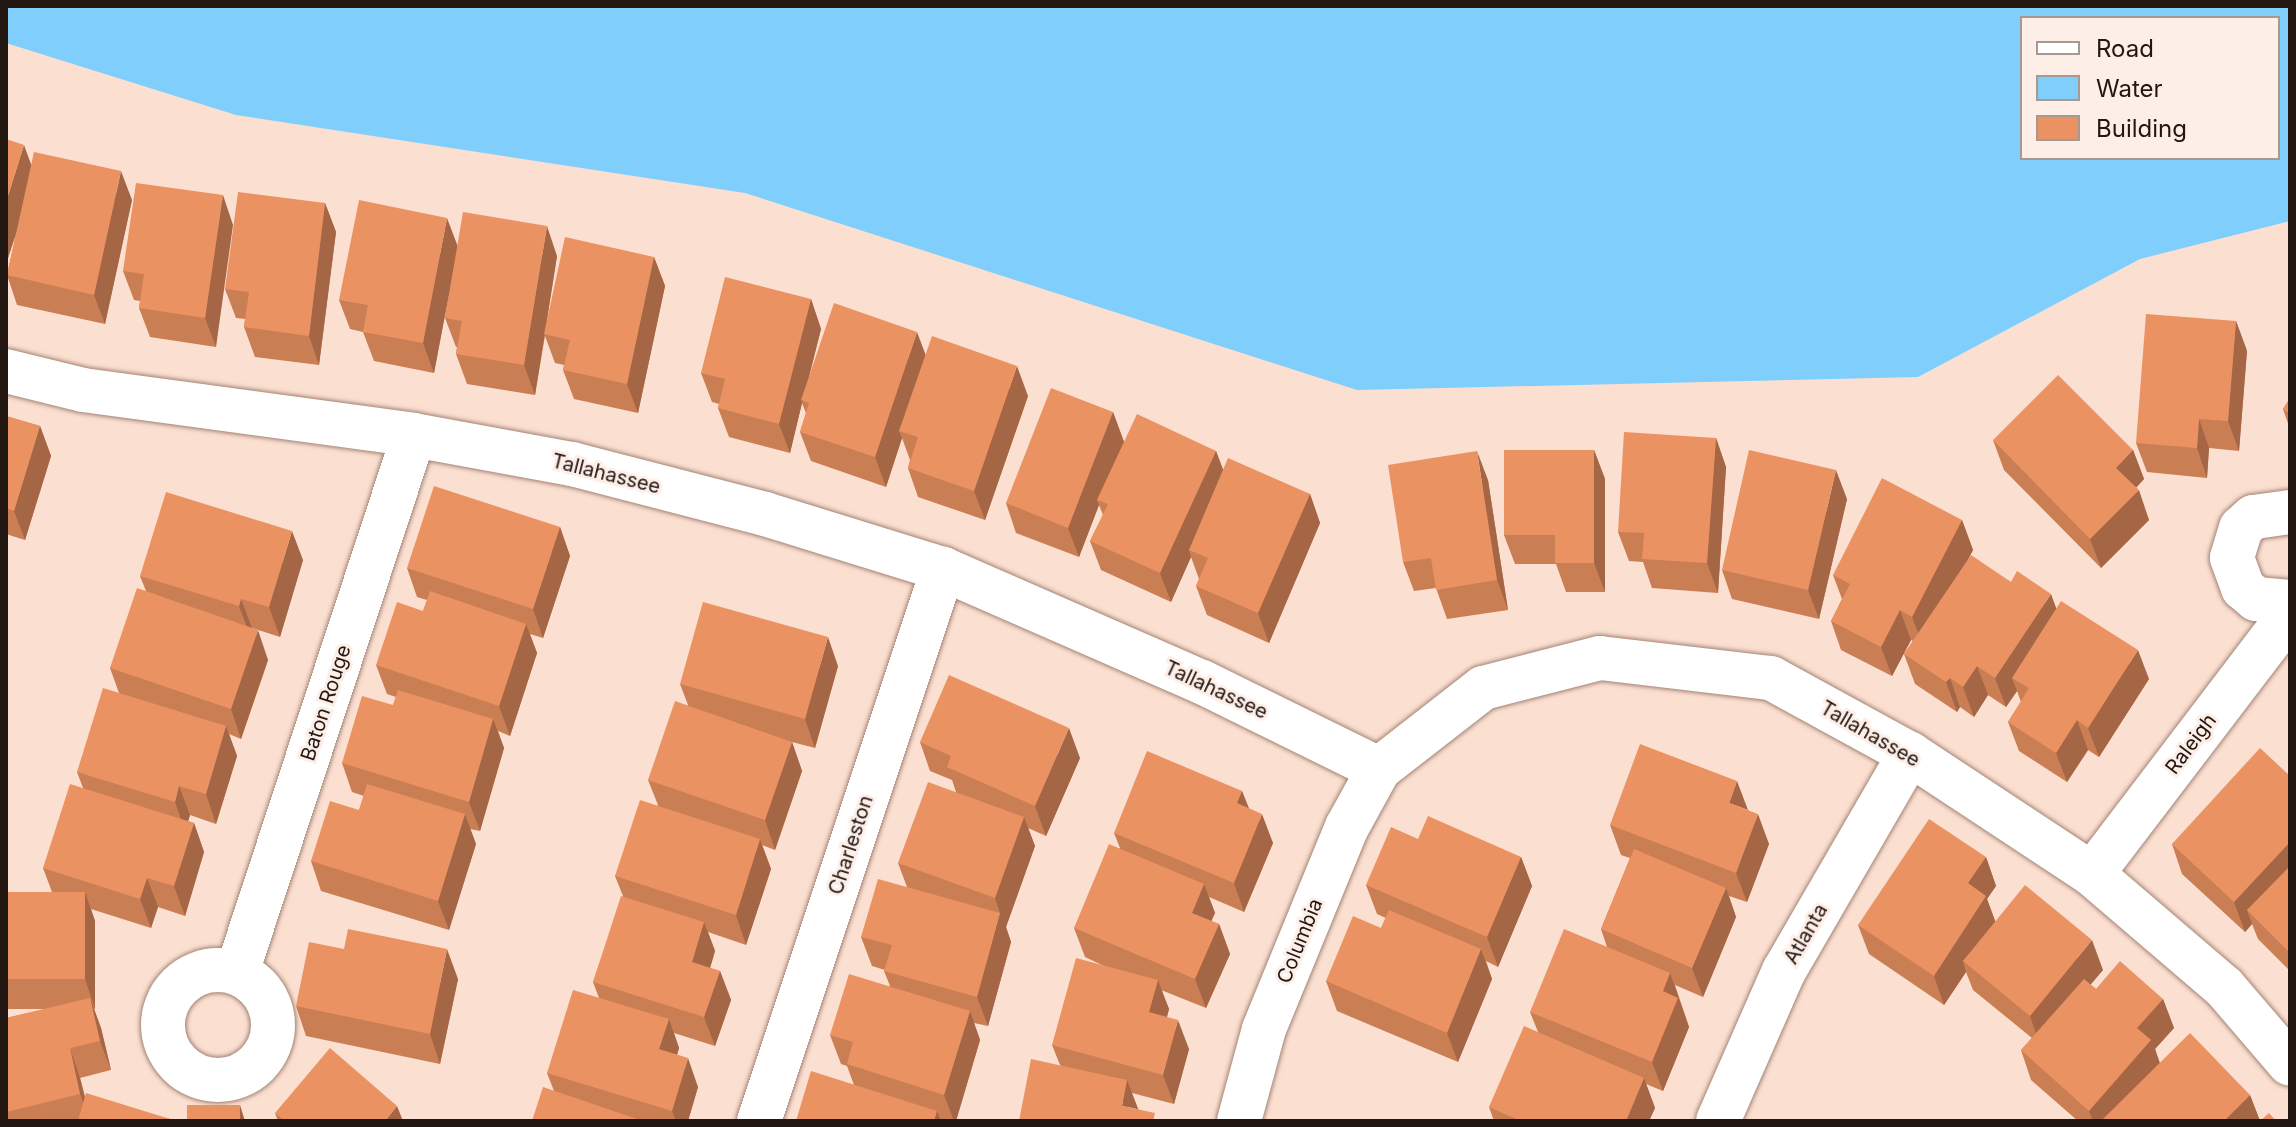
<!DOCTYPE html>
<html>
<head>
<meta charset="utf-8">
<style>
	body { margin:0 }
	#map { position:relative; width:2296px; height:1127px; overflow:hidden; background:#fbdfd1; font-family:Inter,sans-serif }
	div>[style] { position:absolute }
	.water>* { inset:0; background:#7fcefb }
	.roads { filter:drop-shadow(0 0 2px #a38474) drop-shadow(0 0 2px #a38474) }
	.minor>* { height:44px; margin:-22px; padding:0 22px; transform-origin:22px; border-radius:22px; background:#fff }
	.minor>.ring { margin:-22px; padding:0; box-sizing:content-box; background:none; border:44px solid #fff; border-radius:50% }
	.wall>* { inset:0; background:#ca7e54 }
	.shaded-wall>* { inset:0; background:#a46645 }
	.building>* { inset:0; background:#eb9262 }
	span { translate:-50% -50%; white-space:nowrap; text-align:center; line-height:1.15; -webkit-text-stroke:6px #fdefe8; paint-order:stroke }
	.street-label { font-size:20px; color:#231711 }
	.frame { position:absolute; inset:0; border:8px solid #231711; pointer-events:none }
	.legend { position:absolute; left:2020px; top:16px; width:260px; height:144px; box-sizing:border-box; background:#fdefe8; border:2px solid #a69992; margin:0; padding:10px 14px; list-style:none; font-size:24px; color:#231711 }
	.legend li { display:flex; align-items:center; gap:16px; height:40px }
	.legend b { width:40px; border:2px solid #a69992 }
</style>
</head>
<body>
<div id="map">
	<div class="water">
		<i style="clip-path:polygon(evenodd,6px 6px,2290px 6px,2290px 221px,2140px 259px,1918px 377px,1357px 390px,745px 193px,236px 115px,6px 43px,6px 6px,2022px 18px,2278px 18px,2278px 158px,2022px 158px,2022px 18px)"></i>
	</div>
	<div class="roads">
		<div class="minor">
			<i style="left:6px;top:371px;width:79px;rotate:13.9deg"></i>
			<i style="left:83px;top:390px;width:334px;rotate:7.7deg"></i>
			<i style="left:414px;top:435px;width:161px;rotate:10.4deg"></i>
			<i style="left:572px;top:464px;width:199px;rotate:14.5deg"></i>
			<i style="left:765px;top:514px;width:186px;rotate:17.2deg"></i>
			<i style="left:943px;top:569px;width:283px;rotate:23.6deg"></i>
			<i style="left:1202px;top:682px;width:197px;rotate:26.2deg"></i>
			<i style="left:2290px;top:512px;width:37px;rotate:172deg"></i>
			<i style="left:2253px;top:517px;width:16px;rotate:137deg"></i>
			<i style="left:2241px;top:528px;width:31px;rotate:107deg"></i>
			<i style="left:2232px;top:558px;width:32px;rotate:70deg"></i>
			<i style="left:2243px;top:588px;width:17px;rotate:40deg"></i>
			<i style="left:2256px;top:599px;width:34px;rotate:5deg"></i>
			<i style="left:2092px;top:874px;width:327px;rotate:-52.7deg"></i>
			<i class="ring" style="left:163px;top:970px;width:66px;height:66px"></i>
			<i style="left:237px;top:972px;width:565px;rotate:-71.76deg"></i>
			<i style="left:759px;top:1121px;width:582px;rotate:-71.57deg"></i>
			<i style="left:1239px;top:1121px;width:95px;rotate:-74.8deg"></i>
			<i style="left:1264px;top:1029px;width:218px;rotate:-67.7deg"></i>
			<i style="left:1347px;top:827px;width:66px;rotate:-61.1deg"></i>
			<i style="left:1379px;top:769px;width:132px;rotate:-37.9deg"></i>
			<i style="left:1483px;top:688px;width:121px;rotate:-14.4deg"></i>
			<i style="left:1600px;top:658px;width:172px;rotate:6.7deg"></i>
			<i style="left:1771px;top:678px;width:158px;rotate:28.7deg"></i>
			<i style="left:1910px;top:754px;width:218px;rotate:33.4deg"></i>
			<i style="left:2092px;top:874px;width:174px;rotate:40.6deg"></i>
			<i style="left:2224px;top:987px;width:101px;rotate:49.4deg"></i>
			<i style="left:1718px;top:1121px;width:164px;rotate:-66.3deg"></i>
			<i style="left:1784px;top:971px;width:251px;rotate:-59.9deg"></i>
		</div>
	</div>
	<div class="wall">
		<i style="clip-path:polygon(31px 164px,132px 200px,105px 324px,17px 305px,7px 275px,16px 234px,6px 264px)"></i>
		<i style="clip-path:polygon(223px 195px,216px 347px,150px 337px,139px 308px,140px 301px,134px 300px,123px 271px)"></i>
		<i style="clip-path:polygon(325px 203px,336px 232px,319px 365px,255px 357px,244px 327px,245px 319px,236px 318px,225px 289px)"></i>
		<i style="clip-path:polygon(457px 246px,557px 256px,547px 320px,654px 257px,665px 286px,638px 413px,574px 399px,563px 370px,564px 365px,555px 363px,545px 336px,535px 395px,467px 384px,456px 354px,457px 347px,456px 347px,445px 318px,451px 282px,434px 373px,374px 361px,363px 332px,350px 329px,339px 300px)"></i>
		<i style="clip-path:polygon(811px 299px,821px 329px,809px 376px,926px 355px,1028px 396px,985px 520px,918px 497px,908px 468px,910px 460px,902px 438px,886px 487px,811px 461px,800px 432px,806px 413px,802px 403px,790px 453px,729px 437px,718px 408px,719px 404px,712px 402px,701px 373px)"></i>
		<i style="clip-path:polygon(2236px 321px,2247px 351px,2239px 451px,2209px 448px,2207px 478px,2147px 472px,2136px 443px)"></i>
		<i style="clip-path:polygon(2290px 398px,2290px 429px,2283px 409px)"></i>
		<i style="clip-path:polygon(1113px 412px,1124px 442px,1216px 451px,1223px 470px,1310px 494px,1320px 523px,1269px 643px,1207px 615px,1196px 586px,1199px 579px,1191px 557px,1171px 602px,1101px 570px,1090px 541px,1103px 515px,1099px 505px,1079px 557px,1016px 533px,1006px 503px)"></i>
		<i style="clip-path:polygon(6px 416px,40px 426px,51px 456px,25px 540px,6px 534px)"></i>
		<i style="clip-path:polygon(1716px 438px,1726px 467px,1718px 593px,1652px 588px,1643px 562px,1629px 561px,1618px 532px)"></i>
		<i style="clip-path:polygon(1993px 440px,2133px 450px,2144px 479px,2136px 488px,2149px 520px,2101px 568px,2004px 470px)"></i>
		<i style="clip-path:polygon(1594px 450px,1605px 479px,1605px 592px,1566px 592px,1556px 564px,1515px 564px,1504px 535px)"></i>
		<i style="clip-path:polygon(1488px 480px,1508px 610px,1447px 619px,1436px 588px,1414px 591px,1403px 562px)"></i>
		<i style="clip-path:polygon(1847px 499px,1819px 619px,1732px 599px,1722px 570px)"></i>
		<i style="clip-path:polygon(1962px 520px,1973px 550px,1968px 559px,2011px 582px,2056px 609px,2149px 679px,2099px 757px,2088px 750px,2067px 782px,2019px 751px,2008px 722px,2021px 702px,2017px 691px,2006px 707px,1988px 695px,1974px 717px,1960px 707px,1957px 712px,1915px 684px,1904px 654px,1913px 641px,1911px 640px,1892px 676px,1841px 650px,1831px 621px,1842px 599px,1833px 575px)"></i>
		<i style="clip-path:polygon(560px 527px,570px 556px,543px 638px,530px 634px,537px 653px,510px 736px,498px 731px,504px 748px,480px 831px,470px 829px,476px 844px,449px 930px,321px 891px,311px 861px,359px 810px,364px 796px,352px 792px,342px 763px,393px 705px,396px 697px,387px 694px,376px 665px,423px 611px,427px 600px,417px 597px,407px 568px)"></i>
		<i style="clip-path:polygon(303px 560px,280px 637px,252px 628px,268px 660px,241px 739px,229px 734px,237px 756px,216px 824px,190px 815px,188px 821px,194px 823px,204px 852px,185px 916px,158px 907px,151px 928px,91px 909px,95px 921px,95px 1009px,94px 1009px,101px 1028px,111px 1070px,80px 1078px,85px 1097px,170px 1119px,171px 1121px,6px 1121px,6px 1018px,46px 1009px,6px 1009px,6px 892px,52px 892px,43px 868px,83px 788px,77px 772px,119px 693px,110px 668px,146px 591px,140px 576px)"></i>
		<i style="clip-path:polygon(838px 666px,815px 748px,792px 742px,802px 771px,775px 850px,762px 845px,771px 869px,746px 945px,708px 932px,715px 951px,710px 968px,720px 971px,731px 1000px,715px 1046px,674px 1033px,679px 1048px,677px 1055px,698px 1087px,688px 1121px,532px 1121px,554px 1091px,547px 1073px,599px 998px,593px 982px,623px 896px,615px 876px,658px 805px,648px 780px,688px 705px,680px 684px)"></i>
		<i style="clip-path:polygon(920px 742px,1080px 758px,1046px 836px,1028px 828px,1035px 846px,1006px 927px,1011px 942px,988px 1026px,974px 1023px,980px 1040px,956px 1121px,941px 1120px,941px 1121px,796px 1121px,854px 1085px,847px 1066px,841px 1064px,830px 1035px,890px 986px,884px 971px,885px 970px,872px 966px,861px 937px,907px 887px,898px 863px,956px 792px,952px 780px,930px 771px)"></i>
		<i style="clip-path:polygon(2290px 776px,2290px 971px,2258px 939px,2252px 924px,2245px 932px,2182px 874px,2172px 844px)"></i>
		<i style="clip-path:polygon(1242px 791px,1249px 808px,1273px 843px,1244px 912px,1209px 897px,1215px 913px,1211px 921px,1219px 924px,1230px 954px,1206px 1008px,1161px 990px,1169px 1009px,1167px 1017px,1189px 1049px,1174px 1104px,1132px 1093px,1138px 1109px,1157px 1121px,1060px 1065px,1052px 1045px,1104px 966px,1085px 957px,1074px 928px,1120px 848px,1114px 833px)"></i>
		<i style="clip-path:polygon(1748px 810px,1769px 844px,1747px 902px,1729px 896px,1736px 917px,1703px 997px,1675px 985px,1689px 1027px,1663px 1091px,1646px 1084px,1655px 1108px,1649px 1121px,1494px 1121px,1489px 1107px,1538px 1032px,1530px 1012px,1607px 947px,1601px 929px,1630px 858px,1621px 855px,1610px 825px)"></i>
		<i style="clip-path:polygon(1418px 839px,1521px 857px,1532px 886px,1498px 967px,1486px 961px,1492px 979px,1458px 1062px,1337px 1011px,1326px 981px,1381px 928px,1386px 918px,1377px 914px,1366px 885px)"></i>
		<i style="clip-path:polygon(1986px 857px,1996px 886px,1987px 899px,1995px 921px,2103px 970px,2090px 984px,2096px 989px,2163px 999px,2174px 1028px,2155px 1049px,2160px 1063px,2250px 1095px,2260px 1121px,2078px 1121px,2031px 1080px,2021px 1050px,2032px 1038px,1973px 990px,1966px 972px,1944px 1005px,1869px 954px,1858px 925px)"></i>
		<i style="clip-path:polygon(458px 979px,440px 1064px,306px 1036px,296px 1006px)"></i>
		<i style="clip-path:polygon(275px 1113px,403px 1121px,278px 1121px)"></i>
	</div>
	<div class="shaded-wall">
		<i style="clip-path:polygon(24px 145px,35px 175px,6px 264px,6px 202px)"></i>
		<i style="clip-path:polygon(121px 171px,132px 200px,105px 324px,94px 295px)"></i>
		<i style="clip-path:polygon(223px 195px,233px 225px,216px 347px,205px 318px)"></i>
		<i style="clip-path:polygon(325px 203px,336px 232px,319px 365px,309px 336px)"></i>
		<i style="clip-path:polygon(447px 218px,458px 247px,434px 373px,423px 343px)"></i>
		<i style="clip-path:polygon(547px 226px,557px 256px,535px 395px,524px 365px)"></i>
		<i style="clip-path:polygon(654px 257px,665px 286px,638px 413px,627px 384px)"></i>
		<i style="clip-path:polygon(811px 299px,821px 329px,803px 401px,801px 400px,802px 403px,790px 453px,779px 424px)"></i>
		<i style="clip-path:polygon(2236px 321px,2247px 351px,2239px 451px,2228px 421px)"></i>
		<i style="clip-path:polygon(917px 332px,928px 361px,899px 431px,902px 438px,886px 487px,875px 457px)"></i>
		<i style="clip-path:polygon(1017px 366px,1028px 396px,985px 520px,974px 491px)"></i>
		<i style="clip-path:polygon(1113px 412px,1124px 442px,1097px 500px,1099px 505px,1079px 557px,1068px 528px)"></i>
		<i style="clip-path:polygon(2199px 419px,2209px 448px,2207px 478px,2197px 448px)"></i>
		<i style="clip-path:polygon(40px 426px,51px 456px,25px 540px,14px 511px)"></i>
		<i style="clip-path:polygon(1716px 438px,1726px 467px,1718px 593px,1707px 563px)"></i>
		<i style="clip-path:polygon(1594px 450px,1605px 479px,1605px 592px,1594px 563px)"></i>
		<i style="clip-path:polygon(2133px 450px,2144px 479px,2127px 497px,2116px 468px)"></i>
		<i style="clip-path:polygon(1216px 451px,1227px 480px,1189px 550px,1191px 557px,1171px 602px,1160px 573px)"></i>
		<i style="clip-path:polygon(1477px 451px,1488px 480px,1508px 610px,1497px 580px)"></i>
		<i style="clip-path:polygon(1836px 470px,1847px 499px,1819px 619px,1808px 590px)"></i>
		<i style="clip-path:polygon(2139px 490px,2149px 520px,2101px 568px,2090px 539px)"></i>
		<i style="clip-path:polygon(1310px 494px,1320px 523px,1269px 643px,1258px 613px)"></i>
		<i style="clip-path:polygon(1962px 520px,1973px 550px,1923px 646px,1912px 617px)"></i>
		<i style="clip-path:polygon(560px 527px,570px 556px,543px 638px,533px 609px)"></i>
		<i style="clip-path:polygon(292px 531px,303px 560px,280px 637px,269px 607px)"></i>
		<i style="clip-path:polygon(2051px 594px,2062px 624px,2012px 678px,2017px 691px,2006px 707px,1995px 678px)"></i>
		<i style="clip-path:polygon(241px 599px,252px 628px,250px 635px,239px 606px)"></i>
		<i style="clip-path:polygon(1900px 610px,1911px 640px,1892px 676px,1881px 647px)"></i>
		<i style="clip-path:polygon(526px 624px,537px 653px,510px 736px,499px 706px)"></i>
		<i style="clip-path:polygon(258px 630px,268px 660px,241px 739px,231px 709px)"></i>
		<i style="clip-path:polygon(828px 637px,838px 666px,815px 748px,805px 719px)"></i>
		<i style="clip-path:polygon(2138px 650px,2149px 679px,2099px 757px,2088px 728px)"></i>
		<i style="clip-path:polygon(1977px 666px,1988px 695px,1974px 717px,1963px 687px)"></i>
		<i style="clip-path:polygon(1950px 678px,1960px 707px,1957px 712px,1946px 682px)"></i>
		<i style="clip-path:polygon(493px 719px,504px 748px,480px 831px,469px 802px)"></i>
		<i style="clip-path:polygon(2077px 720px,2088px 750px,2067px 782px,2056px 753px)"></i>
		<i style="clip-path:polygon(226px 726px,237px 756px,216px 824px,206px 794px)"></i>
		<i style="clip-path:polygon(1069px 728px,1080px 758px,1046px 836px,1035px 806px)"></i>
		<i style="clip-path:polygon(792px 742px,802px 771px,775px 850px,765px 820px)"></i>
		<i style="clip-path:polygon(1737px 781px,1748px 810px,1729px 803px)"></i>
		<i style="clip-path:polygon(179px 786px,190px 815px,185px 831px,175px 802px)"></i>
		<i style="clip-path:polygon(1242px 791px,1253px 820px,1237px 803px)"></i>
		<i style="clip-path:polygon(465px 814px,476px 844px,449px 930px,438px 901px)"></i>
		<i style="clip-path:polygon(1262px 814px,1273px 843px,1244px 912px,1234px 883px)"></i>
		<i style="clip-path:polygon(1758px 814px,1769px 844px,1747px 902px,1736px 873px)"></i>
		<i style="clip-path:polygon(1024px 817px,1035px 846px,1006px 927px,1011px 942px,988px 1026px,977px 997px,1000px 913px,995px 898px)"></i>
		<i style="clip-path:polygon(194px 823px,204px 852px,185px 916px,174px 886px)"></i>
		<i style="clip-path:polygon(760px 839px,771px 869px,746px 945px,736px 915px)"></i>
		<i style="clip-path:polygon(2290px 842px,2290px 883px,2247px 910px,2252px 924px,2245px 932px,2234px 902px)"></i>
		<i style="clip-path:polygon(1521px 857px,1532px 886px,1498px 967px,1487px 937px)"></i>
		<i style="clip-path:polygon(1986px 857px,1996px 886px,1987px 899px,1997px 926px,1963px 961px,1966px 972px,1944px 1005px,1934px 976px,1968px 883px)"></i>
		<i style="clip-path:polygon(147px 878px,158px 907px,151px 928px,140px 899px)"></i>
		<i style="clip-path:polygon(1204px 884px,1215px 913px,1202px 942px,1192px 913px)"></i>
		<i style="clip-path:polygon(1726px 888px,1736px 917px,1703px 997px,1692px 968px)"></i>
		<i style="clip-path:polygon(85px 892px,95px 921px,95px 1009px,85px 979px)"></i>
		<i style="clip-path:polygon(704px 922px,715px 951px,703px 992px,692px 962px)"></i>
		<i style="clip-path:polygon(1219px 924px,1230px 954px,1206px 1008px,1195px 979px)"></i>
		<i style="clip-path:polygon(2092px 940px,2103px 970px,2040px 1045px,2030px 1016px)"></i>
		<i style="clip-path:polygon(447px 949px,458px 979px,440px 1064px,430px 1034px)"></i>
		<i style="clip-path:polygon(1481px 949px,1492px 979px,1458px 1062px,1447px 1033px)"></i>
		<i style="clip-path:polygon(720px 971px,731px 1000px,715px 1046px,704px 1017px)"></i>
		<i style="clip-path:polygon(1670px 973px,1689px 1027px,1663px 1091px,1652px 1062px,1663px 991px)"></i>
		<i style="clip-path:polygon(1158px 980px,1169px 1009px,1160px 1041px,1149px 1012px)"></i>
		<i style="clip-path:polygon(90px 998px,101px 1028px,111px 1070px,100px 1041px)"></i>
		<i style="clip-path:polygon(2163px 999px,2174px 1028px,2155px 1049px,2162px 1070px,2117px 1121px,2093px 1121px,2089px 1111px,2137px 1028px)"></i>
		<i style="clip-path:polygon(970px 1011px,980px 1040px,956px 1121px,954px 1121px,944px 1095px)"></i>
		<i style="clip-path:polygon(669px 1019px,679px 1048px,670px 1078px,659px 1049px)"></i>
		<i style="clip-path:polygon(1178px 1020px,1189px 1049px,1174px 1104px,1163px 1075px)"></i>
		<i style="clip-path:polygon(70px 1048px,80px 1078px,91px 1121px,80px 1094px)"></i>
		<i style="clip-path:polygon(688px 1058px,698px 1087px,688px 1121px,676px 1121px,672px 1111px)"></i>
		<i style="clip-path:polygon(1644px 1078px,1655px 1108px,1649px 1121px,1626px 1121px)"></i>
		<i style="clip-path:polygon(1127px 1080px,1138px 1109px,1122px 1106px)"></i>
		<i style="clip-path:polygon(2250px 1095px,2260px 1121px,2224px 1121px)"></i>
		<i style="clip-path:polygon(240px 1105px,245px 1121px,240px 1121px)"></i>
		<i style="clip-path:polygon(397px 1106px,403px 1121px,385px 1121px)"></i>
		<i style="clip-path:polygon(937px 1111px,941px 1121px,934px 1121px)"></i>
	</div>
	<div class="building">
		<i style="clip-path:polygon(6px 139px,24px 145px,6px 202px)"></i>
		<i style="clip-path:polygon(34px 152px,121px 171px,94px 295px,7px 275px)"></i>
		<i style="clip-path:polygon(136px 183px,223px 195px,205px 318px,139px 308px,144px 274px,123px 271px)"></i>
		<i style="clip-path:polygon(238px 192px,325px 203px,309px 336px,244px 327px,249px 292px,225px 289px)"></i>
		<i style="clip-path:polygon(359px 200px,447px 218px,423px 343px,363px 332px,368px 305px,339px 300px)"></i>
		<i style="clip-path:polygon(463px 212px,547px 226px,524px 365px,456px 354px,462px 321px,445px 318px)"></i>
		<i style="clip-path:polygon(565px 237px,654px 257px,627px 384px,563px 370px,570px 340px,544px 334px)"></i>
		<i style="clip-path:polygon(725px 277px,811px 299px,779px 424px,718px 408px,725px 379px,701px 373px)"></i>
		<i style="clip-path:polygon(834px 303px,917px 332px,875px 457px,800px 432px,809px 403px,801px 400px)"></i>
		<i style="clip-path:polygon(2146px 314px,2236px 321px,2228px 421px,2199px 419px,2197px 448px,2136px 443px)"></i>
		<i style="clip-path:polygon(932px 336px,1017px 366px,974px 491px,908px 468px,918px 437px,899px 431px)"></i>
		<i style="clip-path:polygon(2058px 375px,2133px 450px,2116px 468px,2139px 490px,2090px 539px,1993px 440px)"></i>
		<i style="clip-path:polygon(1051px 388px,1113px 412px,1068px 528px,1006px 503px)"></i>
		<i style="clip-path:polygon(2290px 398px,2290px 414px,2283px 409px)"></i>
		<i style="clip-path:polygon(1137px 414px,1216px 451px,1160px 573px,1090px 541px,1108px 504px,1097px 500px)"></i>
		<i style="clip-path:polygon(6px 416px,40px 426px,14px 511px,6px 508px)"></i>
		<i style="clip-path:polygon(1624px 432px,1716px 438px,1707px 563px,1642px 559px,1644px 533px,1618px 532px)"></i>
		<i style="clip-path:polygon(1504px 450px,1594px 450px,1594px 563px,1555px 563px,1555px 535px,1504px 535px)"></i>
		<i style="clip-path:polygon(1749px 450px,1836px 470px,1808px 590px,1722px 570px)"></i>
		<i style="clip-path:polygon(1477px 451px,1497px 580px,1436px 590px,1431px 558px,1403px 562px,1388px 465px)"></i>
		<i style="clip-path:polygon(1228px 458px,1310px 494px,1258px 613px,1196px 586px,1208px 558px,1189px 550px)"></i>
		<i style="clip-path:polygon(1882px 478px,1962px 520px,1912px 617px,1900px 610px,1881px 647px,1831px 621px,1850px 584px,1833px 575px)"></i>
		<i style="clip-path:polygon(434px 486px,560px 527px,533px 609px,407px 568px)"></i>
		<i style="clip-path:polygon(166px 492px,292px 531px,269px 607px,241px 599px,239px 606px,140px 576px)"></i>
		<i style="clip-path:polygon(1971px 555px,2011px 582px,2017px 571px,2051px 594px,1995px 678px,1977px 666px,1963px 687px,1950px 678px,1946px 682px,1904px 654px)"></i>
		<i style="clip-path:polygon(137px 588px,258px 630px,231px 709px,110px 668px)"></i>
		<i style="clip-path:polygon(430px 591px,526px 624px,499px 706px,376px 665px,397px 602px,423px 611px)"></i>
		<i style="clip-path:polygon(2061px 601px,2138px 650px,2088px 728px,2077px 720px,2056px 753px,2008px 722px,2029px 688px,2012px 678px)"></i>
		<i style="clip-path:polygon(703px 602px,828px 637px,805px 719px,680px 684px)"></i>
		<i style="clip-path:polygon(949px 675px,1069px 728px,1035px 806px,947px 767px,951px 756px,920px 742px)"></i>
		<i style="clip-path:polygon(103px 688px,226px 726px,206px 794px,179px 786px,175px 802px,77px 772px)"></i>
		<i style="clip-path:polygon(398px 690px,493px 719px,469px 802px,342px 763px,362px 696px,393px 705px)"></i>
		<i style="clip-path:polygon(675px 701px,792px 742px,765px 820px,648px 780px)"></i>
		<i style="clip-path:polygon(1640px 744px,1737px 781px,1729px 803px,1758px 814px,1736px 873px,1610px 825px)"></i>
		<i style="clip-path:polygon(2260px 748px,2290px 776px,2290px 842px,2234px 902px,2172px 844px)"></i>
		<i style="clip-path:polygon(1147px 751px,1242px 791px,1237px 803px,1262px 814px,1234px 883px,1114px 833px)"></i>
		<i style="clip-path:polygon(928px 782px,1024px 817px,995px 898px,898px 863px)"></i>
		<i style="clip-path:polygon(70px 784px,194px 823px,174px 886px,147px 878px,140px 899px,43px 868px)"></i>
		<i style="clip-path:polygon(367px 784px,465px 814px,438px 901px,311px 861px,330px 801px,359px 810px)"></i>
		<i style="clip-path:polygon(640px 800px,760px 839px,736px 915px,615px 876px)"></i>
		<i style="clip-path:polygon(1428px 816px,1521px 857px,1487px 937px,1366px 885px,1391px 827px,1418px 839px)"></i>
		<i style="clip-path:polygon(1929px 819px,1986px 857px,1968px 883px,1986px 896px,1934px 976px,1858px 925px)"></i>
		<i style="clip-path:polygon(1109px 844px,1204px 884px,1192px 913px,1219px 924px,1195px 979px,1074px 928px)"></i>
		<i style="clip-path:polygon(1634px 849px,1726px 888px,1692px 968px,1601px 929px)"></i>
		<i style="clip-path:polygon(2290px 866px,2290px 953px,2247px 910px)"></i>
		<i style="clip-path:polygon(878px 879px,1000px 913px,977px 997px,884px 971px,892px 945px,861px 937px)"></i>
		<i style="clip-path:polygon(2025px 885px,2092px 940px,2030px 1016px,1963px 961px)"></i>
		<i style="clip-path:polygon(6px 892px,85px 892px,85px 979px,6px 979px)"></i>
		<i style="clip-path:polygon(621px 896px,704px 922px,692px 962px,720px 971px,704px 1017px,593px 982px)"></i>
		<i style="clip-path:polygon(1389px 910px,1481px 949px,1447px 1033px,1326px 981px,1353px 916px,1381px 928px)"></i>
		<i style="clip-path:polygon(348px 929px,447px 949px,430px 1034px,296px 1006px,309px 942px,344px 949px)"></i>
		<i style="clip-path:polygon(1564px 929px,1670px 973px,1663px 991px,1678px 998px,1652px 1062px,1530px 1012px)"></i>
		<i style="clip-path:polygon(1076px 958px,1158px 980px,1149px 1012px,1178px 1020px,1163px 1075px,1052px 1045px)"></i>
		<i style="clip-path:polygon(2120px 961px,2163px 999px,2137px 1028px,2151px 1040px,2089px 1111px,2021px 1050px,2084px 979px,2096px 989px)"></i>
		<i style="clip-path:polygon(849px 974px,970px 1011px,944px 1095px,847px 1064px,853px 1042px,830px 1035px)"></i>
		<i style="clip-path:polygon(573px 990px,669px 1019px,659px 1049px,688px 1058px,672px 1111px,547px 1073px)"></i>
		<i style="clip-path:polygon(90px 998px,100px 1041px,70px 1048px,80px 1094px,6px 1112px,6px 1018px)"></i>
		<i style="clip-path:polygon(1524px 1026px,1644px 1078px,1626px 1121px,1521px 1121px,1489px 1107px)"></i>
		<i style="clip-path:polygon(2190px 1033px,2250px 1095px,2224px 1121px,2101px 1121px)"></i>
		<i style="clip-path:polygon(330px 1048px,397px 1106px,385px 1121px,285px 1121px,275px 1113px)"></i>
		<i style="clip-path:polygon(1031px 1059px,1127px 1080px,1122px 1106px,1155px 1113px,1153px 1121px,1019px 1121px)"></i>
		<i style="clip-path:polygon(811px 1071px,937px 1111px,934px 1121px,796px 1121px)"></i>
		<i style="clip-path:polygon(543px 1087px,643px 1121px,532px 1121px)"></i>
		<i style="clip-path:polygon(86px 1093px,170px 1119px,169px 1121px,78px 1121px)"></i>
		<i style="clip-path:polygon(187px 1105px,240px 1105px,240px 1121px,187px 1121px)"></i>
		<i style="clip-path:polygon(2269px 1113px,2276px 1121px,2260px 1121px)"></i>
	</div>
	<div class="street-label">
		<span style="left:606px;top:474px;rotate:14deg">Tallahassee</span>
		<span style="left:1216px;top:690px;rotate:25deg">Tallahassee</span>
		<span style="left:326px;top:703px;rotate:-72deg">Baton Rouge</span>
		<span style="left:1870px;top:734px;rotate:30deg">Tallahassee</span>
		<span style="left:2191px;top:744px;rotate:-53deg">Raleigh</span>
		<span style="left:851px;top:845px;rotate:-72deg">Charleston</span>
		<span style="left:1806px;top:934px;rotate:-60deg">Atlanta</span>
		<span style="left:1300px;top:941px;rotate:-68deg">Columbia</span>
	</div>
	<div class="frame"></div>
	<ul class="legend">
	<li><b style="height:10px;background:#fff"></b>Road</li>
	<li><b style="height:22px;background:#7fcefb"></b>Water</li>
	<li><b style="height:22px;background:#eb9262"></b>Building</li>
	</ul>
</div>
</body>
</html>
